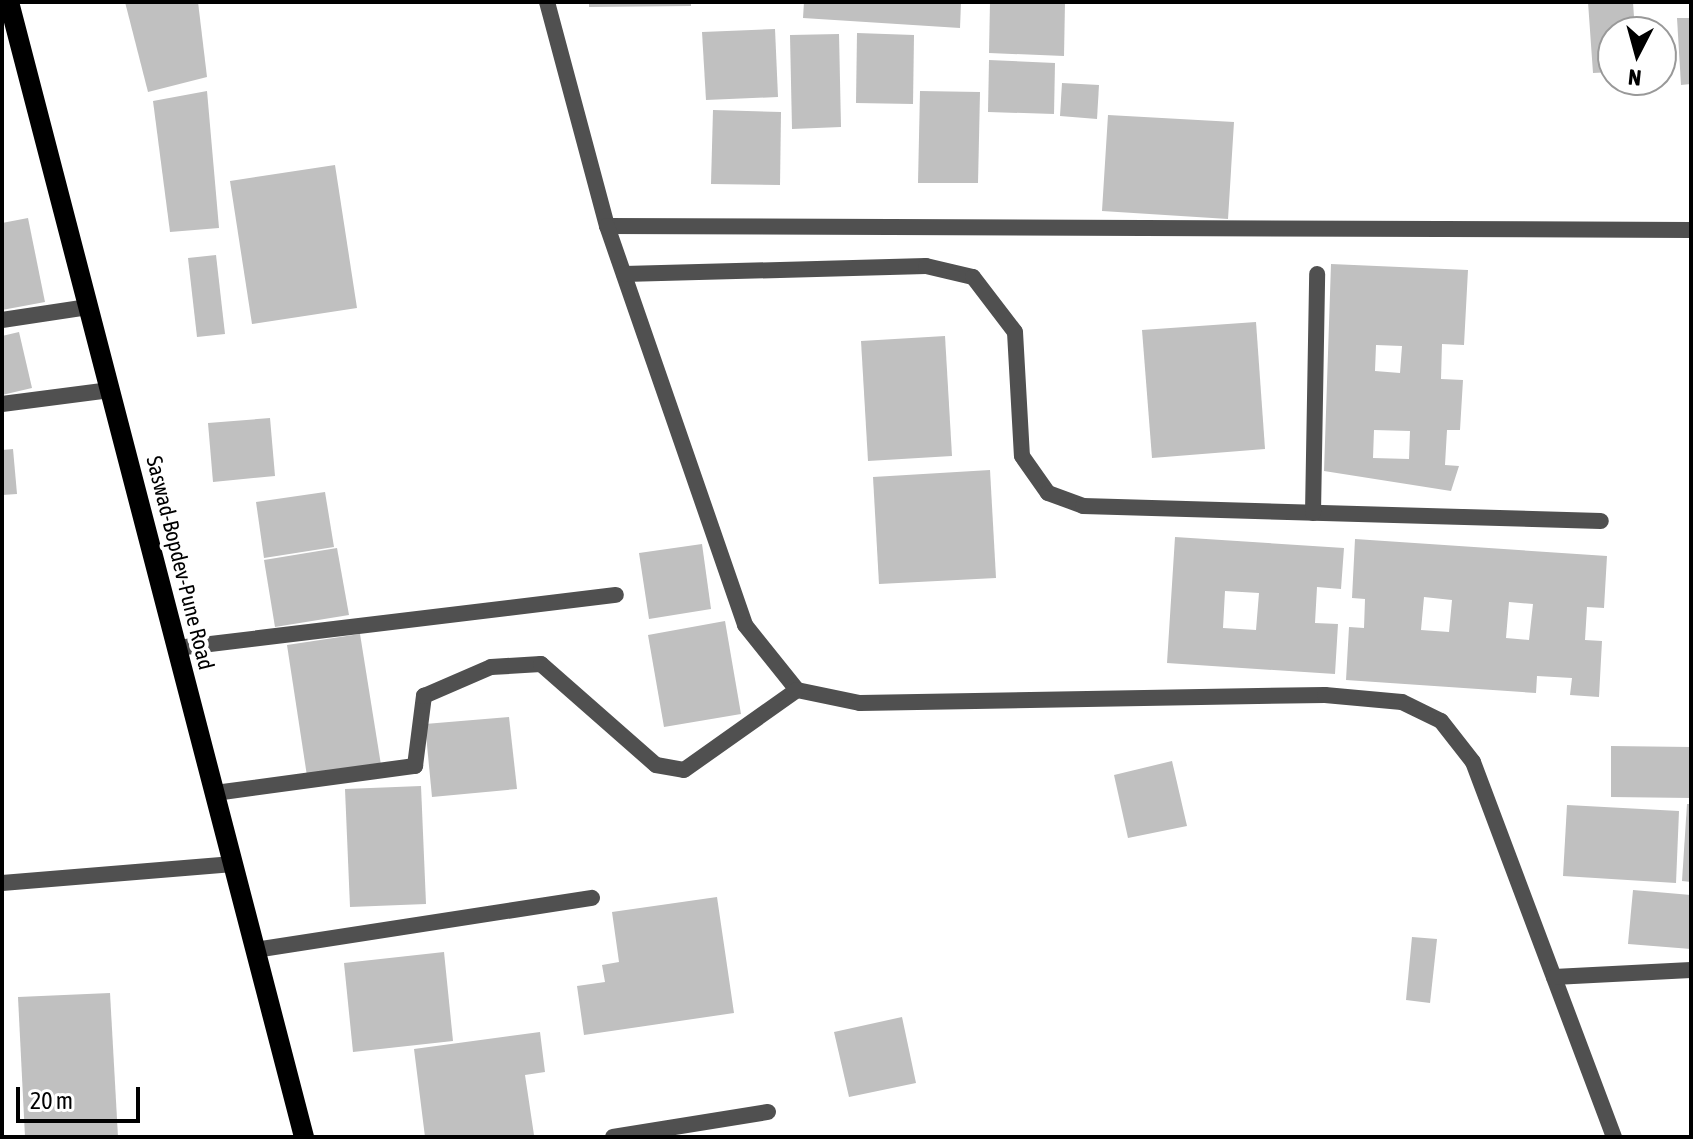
<!DOCTYPE html>
<html>
<head>
<meta charset="utf-8">
<style>
	body { margin:0 }
	#map { position:relative; width:1693px; height:1139px; overflow:hidden; background:#fff; font-family:"Asap Condensed",sans-serif }
	div>[style] { position:absolute }
	.building>* { inset:0; background:#c0c0c0 }
	.lane>* { height:16px; margin:-8px; padding:0 8px; transform-origin:8px; border-radius:8px; background:#505050 }
	.street>* { height:16px; margin:-8px; padding:0 8px; transform-origin:8px; border-radius:8px; background:#505050 }
	.primary>* { height:20px; margin:-10px; padding:0 10px; transform-origin:10px; border-radius:10px; background:#000 }
	span { translate:-50% -50%; white-space:nowrap; text-align:center; line-height:1.15; -webkit-text-stroke:8px #fff; paint-order:stroke }
	.street-label { font-size:22px; color:#000 }
	.frame { position:absolute; inset:0; border:4px solid #000; pointer-events:none }
	.north { position:absolute; left:1597px; top:16px; width:80px; height:80px; box-sizing:border-box; background:#fff; border:2px solid #999; border-radius:50%; rotate:186deg; font-size:22px; font-weight:700; line-height:32px; text-align:center; color:#000 }
	.north::after { content:''; display:block; margin:auto; width:28px; height:36px; background:#000; clip-path:polygon(50% 0,100% 100%,50% 72%,0 100%) }
	.scale { position:absolute; left:16px; top:1087px; width:124px; height:36px; box-sizing:border-box; border:4px solid #000; border-top:0; padding-left:10px; font-size:24px; line-height:28px; white-space:nowrap; color:#000; -webkit-text-stroke:6px #fff; paint-order:stroke }
</style>
</head>
<body>
<div id="map">
	<div class="building">
		<i style="clip-path:polygon(125px 2px,198px 2px,207px 77px,148px 92px)"></i>
		<i style="clip-path:polygon(589px 2px,691px 2px,691px 6px,589px 7px)"></i>
		<i style="clip-path:polygon(804px 2px,961px 2px,960px 28px,803px 18px)"></i>
		<i style="clip-path:polygon(990px 2px,1065px 2px,1064px 56px,989px 53px)"></i>
		<i style="clip-path:polygon(1588px 2px,1633px 2px,1635px 32px,1613px 32px,1613px 72px,1593px 73px)"></i>
		<i style="clip-path:polygon(1677px 18px,1691px 18px,1691px 84px,1681px 85px)"></i>
		<i style="clip-path:polygon(775px 29px,778px 97px,706px 100px,702px 32px)"></i>
		<i style="clip-path:polygon(857px 33px,914px 35px,913px 104px,856px 103px)"></i>
		<i style="clip-path:polygon(839px 34px,841px 127px,792px 129px,790px 35px)"></i>
		<i style="clip-path:polygon(989px 60px,1055px 63px,1054px 114px,988px 112px)"></i>
		<i style="clip-path:polygon(1062px 83px,1099px 85px,1097px 119px,1060px 116px)"></i>
		<i style="clip-path:polygon(207px 91px,219px 228px,170px 232px,153px 101px)"></i>
		<i style="clip-path:polygon(920px 91px,980px 92px,978px 183px,918px 183px)"></i>
		<i style="clip-path:polygon(713px 110px,781px 112px,780px 185px,711px 184px)"></i>
		<i style="clip-path:polygon(1108px 115px,1234px 122px,1228px 219px,1102px 211px)"></i>
		<i style="clip-path:polygon(335px 165px,357px 308px,252px 324px,230px 181px)"></i>
		<i style="clip-path:polygon(28px 218px,45px 302px,2px 310px,2px 223px)"></i>
		<i style="clip-path:polygon(216px 255px,225px 334px,197px 337px,188px 258px)"></i>
		<i style="clip-path:polygon(evenodd,1331px 264px,1468px 270px,1464px 345px,1442px 344px,1441px 379px,1463px 380px,1460px 430px,1447px 430px,1445px 465px,1459px 466px,1451px 491px,1324px 471px,1331px 264px,1376px 345px,1402px 346px,1400px 373px,1375px 371px,1376px 345px,1331px 264px,1374px 430px,1410px 431px,1409px 459px,1373px 458px,1374px 430px)"></i>
		<i style="clip-path:polygon(1256px 322px,1265px 449px,1152px 458px,1142px 330px)"></i>
		<i style="clip-path:polygon(19px 332px,32px 388px,2px 395px,2px 336px)"></i>
		<i style="clip-path:polygon(945px 336px,952px 456px,868px 461px,861px 341px)"></i>
		<i style="clip-path:polygon(270px 418px,275px 476px,213px 482px,208px 423px)"></i>
		<i style="clip-path:polygon(13px 449px,17px 494px,2px 495px,2px 450px)"></i>
		<i style="clip-path:polygon(990px 470px,996px 578px,879px 584px,873px 477px)"></i>
		<i style="clip-path:polygon(325px 492px,334px 547px,264px 558px,256px 502px)"></i>
		<i style="clip-path:polygon(evenodd,1175px 537px,1344px 548px,1341px 589px,1317px 587px,1315px 623px,1338px 624px,1335px 674px,1167px 663px,1175px 537px,1225px 591px,1259px 593px,1256px 630px,1223px 628px,1225px 591px)"></i>
		<i style="clip-path:polygon(evenodd,1355px 539px,1607px 556px,1604px 608px,1587px 607px,1585px 640px,1602px 641px,1599px 697px,1570px 695px,1572px 678px,1537px 676px,1536px 693px,1346px 680px,1349px 627px,1364px 628px,1365px 599px,1352px 598px,1355px 539px,1424px 597px,1452px 600px,1449px 632px,1421px 630px,1424px 597px,1355px 539px,1509px 602px,1533px 604px,1529px 640px,1506px 638px,1509px 602px)"></i>
		<i style="clip-path:polygon(702px 544px,711px 609px,649px 619px,639px 553px)"></i>
		<i style="clip-path:polygon(337px 548px,349px 615px,275px 627px,264px 560px)"></i>
		<i style="clip-path:polygon(725px 621px,741px 714px,664px 727px,648px 635px)"></i>
		<i style="clip-path:polygon(360px 634px,381px 765px,307px 776px,287px 645px)"></i>
		<i style="clip-path:polygon(509px 717px,517px 789px,432px 797px,425px 724px)"></i>
		<i style="clip-path:polygon(1611px 746px,1691px 747px,1691px 798px,1611px 797px)"></i>
		<i style="clip-path:polygon(1172px 761px,1187px 826px,1128px 838px,1114px 775px)"></i>
		<i style="clip-path:polygon(421px 786px,426px 904px,350px 907px,345px 789px)"></i>
		<i style="clip-path:polygon(1687px 804px,1691px 804px,1691px 882px,1682px 881px)"></i>
		<i style="clip-path:polygon(1567px 805px,1679px 811px,1676px 883px,1563px 876px)"></i>
		<i style="clip-path:polygon(1633px 890px,1691px 895px,1691px 949px,1628px 944px)"></i>
		<i style="clip-path:polygon(717px 897px,734px 1013px,584px 1035px,577px 986px,605px 982px,602px 965px,619px 962px,612px 912px)"></i>
		<i style="clip-path:polygon(1412px 937px,1437px 939px,1430px 1003px,1406px 1000px)"></i>
		<i style="clip-path:polygon(444px 952px,453px 1041px,353px 1052px,344px 963px)"></i>
		<i style="clip-path:polygon(110px 993px,118px 1137px,25px 1137px,18px 997px)"></i>
		<i style="clip-path:polygon(902px 1017px,916px 1083px,849px 1097px,834px 1032px)"></i>
		<i style="clip-path:polygon(540px 1032px,545px 1072px,525px 1075px,534px 1135px,425px 1137px,414px 1049px)"></i>
	</div>
	<div class="lane">
		<i style="left:2px;top:320px;width:87px;rotate:-8.6deg"></i>
		<i style="left:2px;top:404px;width:109px;rotate:-7.4deg"></i>
		<i style="left:2px;top:883px;width:232px;rotate:-4.7deg"></i>
	</div>
	<div class="street">
		<i style="left:547px;top:2px;width:232px;rotate:75deg"></i>
		<i style="left:607px;top:226px;width:1084px;rotate:0.21deg"></i>
		<i style="left:607px;top:226px;width:422px;rotate:70.9deg"></i>
		<i style="left:745px;top:625px;width:83px;rotate:51.3deg"></i>
		<i style="left:797px;top:690px;width:64px;rotate:11.7deg"></i>
		<i style="left:860px;top:703px;width:465px;rotate:-1deg"></i>
		<i style="left:1325px;top:695px;width:77px;rotate:5.2deg"></i>
		<i style="left:1402px;top:702px;width:43px;rotate:26deg"></i>
		<i style="left:1441px;top:721px;width:52px;rotate:52deg"></i>
		<i style="left:1473px;top:762px;width:401px;rotate:69.4deg"></i>
		<i style="left:624px;top:274px;width:302px;rotate:-1.5deg"></i>
		<i style="left:926px;top:266px;width:48px;rotate:13.2deg"></i>
		<i style="left:973px;top:277px;width:69px;rotate:52.6deg"></i>
		<i style="left:1015px;top:332px;width:124px;rotate:86.8deg"></i>
		<i style="left:1022px;top:456px;width:45px;rotate:54.9deg"></i>
		<i style="left:1048px;top:493px;width:37px;rotate:20deg"></i>
		<i style="left:1083px;top:506px;width:518px;rotate:1.66deg"></i>
		<i style="left:1313px;top:513px;width:239px;rotate:-89deg"></i>
		<i style="left:177px;top:648px;width:442px;rotate:-6.9deg"></i>
		<i style="left:215px;top:793px;width:202px;rotate:-7.7deg"></i>
		<i style="left:415px;top:766px;width:71px;rotate:-82.7deg"></i>
		<i style="left:424px;top:696px;width:73px;rotate:-23.4deg"></i>
		<i style="left:491px;top:667px;width:50px;rotate:-3.4deg"></i>
		<i style="left:541px;top:664px;width:153px;rotate:41.3deg"></i>
		<i style="left:656px;top:765px;width:28px;rotate:10deg"></i>
		<i style="left:684px;top:770px;width:138px;rotate:-35.3deg"></i>
		<i style="left:255px;top:950px;width:341px;rotate:-8.8deg"></i>
		<i style="left:1554px;top:977px;width:137px;rotate:-2.9deg"></i>
		<i style="left:613px;top:1137px;width:157px;rotate:-9.2deg"></i>
	</div>
	<div class="primary">
		<i style="left:9px;top:2px;width:1173px;rotate:75.43deg"></i>
	</div>
	<div class="street-label">
		<span style="left:180px;top:563px;rotate:76deg">Saswad-Bopdev-Pune Road</span>
	</div>
	<div class="frame"></div>
	<div class="north">N</div>
	<div class="scale">20 m</div>
</div>
</body>
</html>
